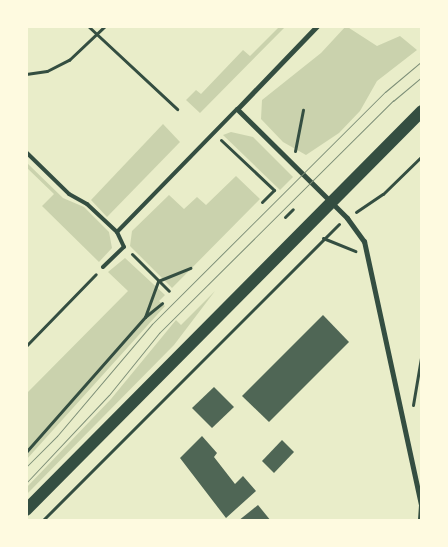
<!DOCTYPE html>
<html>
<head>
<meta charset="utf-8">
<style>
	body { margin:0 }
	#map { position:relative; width:448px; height:547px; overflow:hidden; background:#e9edc9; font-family:"Work Sans",sans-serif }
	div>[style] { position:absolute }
	.green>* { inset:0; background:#cad2ad }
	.building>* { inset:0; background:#4f6655 }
	.path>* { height:3px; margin:-1.5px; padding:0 1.5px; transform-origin:1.5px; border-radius:1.5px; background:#344e41 }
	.service>* { height:4px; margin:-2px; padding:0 2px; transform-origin:2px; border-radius:2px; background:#344e41 }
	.minor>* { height:5px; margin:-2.5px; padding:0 2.5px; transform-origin:2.5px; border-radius:2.5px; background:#344e41 }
	.primary>* { height:12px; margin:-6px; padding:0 6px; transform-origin:6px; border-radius:6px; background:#344e41 }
	.tram>* { height:1px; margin:-0.5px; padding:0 0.5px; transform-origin:0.5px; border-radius:0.5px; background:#7c8e77 }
	span { translate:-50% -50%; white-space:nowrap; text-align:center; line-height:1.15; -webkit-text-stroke:4.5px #fefae0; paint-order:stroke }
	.frame { position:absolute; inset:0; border:28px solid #fefae0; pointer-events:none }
</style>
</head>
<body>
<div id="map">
	<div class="green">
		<i style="clip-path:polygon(280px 26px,286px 26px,200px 113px,186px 100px,196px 90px,201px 94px,243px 50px,250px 56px)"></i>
		<i style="clip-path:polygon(346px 26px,377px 46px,400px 36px,417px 50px,377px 81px,360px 111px,339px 133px,306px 155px,283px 142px,261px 119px,262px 100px,321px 53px)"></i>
		<i style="clip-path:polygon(163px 124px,180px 142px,107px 217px,91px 200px)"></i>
		<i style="clip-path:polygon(231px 132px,253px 137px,293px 177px,280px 190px,223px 135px)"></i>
		<i style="clip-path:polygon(26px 162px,63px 198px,84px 207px,109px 232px,112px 248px,99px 262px,42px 206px,54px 194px,26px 167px)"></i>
		<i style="clip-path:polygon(236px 176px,260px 199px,172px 288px,130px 246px,132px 231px,169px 195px,184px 209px,197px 197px,206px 205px)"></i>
		<i style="clip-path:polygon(125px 258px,165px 295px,159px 301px,165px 306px,26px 460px,26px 394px,128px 291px,108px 272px)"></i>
		<i style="clip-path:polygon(215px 291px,174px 345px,26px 495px,26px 488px,111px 399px,176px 320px,181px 325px)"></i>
	</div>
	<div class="building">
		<i style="clip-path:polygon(323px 315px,349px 342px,269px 422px,242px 396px)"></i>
		<i style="clip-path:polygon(214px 387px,234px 407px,212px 428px,192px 408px)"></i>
		<i style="clip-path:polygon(202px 436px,217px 453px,214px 457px,235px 484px,243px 476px,256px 491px,226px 518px,180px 458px)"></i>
		<i style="clip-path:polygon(282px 440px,294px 452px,274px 473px,262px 461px)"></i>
		<i style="clip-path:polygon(258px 505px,271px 521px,238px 521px)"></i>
	</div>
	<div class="path">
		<i style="left:88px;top:26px;width:122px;rotate:43deg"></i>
		<i style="left:26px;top:74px;width:21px;rotate:-8deg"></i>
		<i style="left:47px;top:71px;width:25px;rotate:-27deg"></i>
		<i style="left:69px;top:60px;width:50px;rotate:-43.4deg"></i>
		<i style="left:221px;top:140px;width:73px;rotate:43.3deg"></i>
		<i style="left:274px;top:190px;width:17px;rotate:135deg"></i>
		<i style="left:295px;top:151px;width:42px;rotate:-79deg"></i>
		<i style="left:356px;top:212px;width:32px;rotate:-34deg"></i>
		<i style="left:383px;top:194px;width:54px;rotate:-44.3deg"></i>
		<i style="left:285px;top:217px;width:11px;rotate:-45deg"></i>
		<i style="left:323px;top:238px;width:35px;rotate:22deg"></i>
		<i style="left:132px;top:254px;width:52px;rotate:45deg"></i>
		<i style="left:158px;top:281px;width:35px;rotate:-22deg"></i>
		<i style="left:145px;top:317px;width:38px;rotate:-70deg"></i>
		<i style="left:26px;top:346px;width:100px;rotate:-45.8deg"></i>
		<i style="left:413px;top:405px;width:54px;rotate:-80.4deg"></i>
		<i style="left:26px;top:452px;width:180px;rotate:-48.6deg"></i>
		<i style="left:145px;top:317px;width:22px;rotate:-39deg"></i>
		<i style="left:42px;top:521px;width:420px;rotate:-45deg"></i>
	</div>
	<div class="service">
		<i style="left:26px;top:152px;width:60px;rotate:44.3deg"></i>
		<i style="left:69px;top:194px;width:21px;rotate:29deg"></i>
		<i style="left:87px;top:204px;width:41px;rotate:43deg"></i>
		<i style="left:103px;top:267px;width:29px;rotate:-44deg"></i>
		<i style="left:124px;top:247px;width:17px;rotate:-115deg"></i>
		<i style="left:117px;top:232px;width:172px;rotate:-45.7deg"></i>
	</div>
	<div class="minor">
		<i style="left:317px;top:26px;width:115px;rotate:133.9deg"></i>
		<i style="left:237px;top:109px;width:155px;rotate:44.7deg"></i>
		<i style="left:347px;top:218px;width:29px;rotate:54deg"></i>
		<i style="left:364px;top:241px;width:270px;rotate:77.8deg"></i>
		<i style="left:421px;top:505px;width:16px;rotate:94deg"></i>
	</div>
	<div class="primary">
		<i style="left:26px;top:510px;width:562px;rotate:-45.22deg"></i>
	</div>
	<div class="tram">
		<i style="left:26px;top:467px;width:44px;rotate:-45deg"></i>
		<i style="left:57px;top:436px;width:147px;rotate:-49.7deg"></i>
		<i style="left:152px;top:324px;width:329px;rotate:-44.9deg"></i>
		<i style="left:385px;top:92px;width:48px;rotate:-40deg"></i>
		<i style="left:26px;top:483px;width:121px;rotate:-46.7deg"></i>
		<i style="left:109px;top:395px;width:80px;rotate:-51.1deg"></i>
		<i style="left:159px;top:333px;width:330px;rotate:-44.8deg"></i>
		<i style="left:393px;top:101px;width:38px;rotate:-40deg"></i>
	</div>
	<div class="frame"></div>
</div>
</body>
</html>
